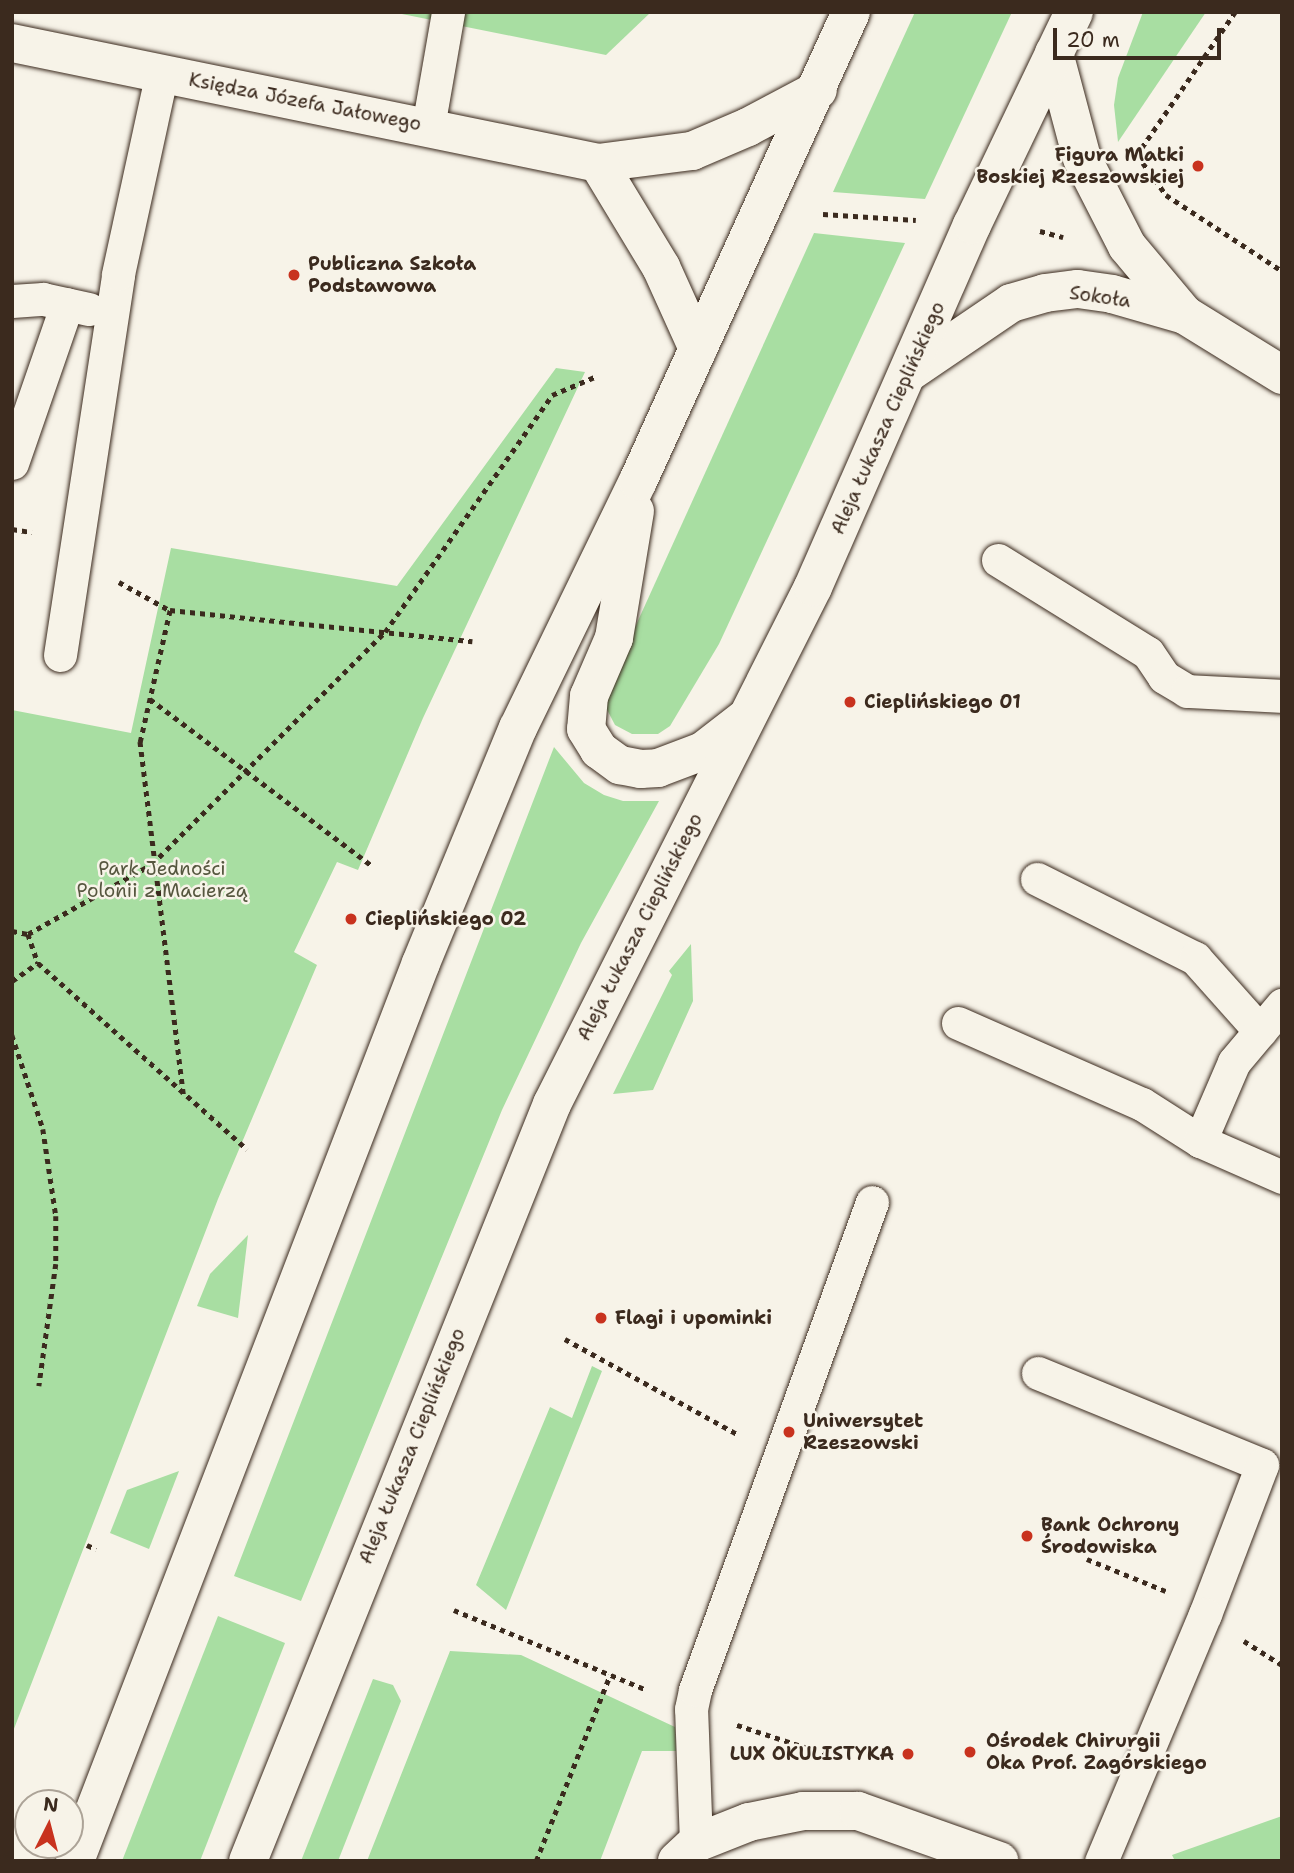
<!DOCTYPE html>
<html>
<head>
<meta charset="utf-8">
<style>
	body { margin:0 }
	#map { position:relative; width:1294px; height:1873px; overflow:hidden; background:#f7f3e8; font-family:"Shantell Sans",sans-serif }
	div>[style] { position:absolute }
	.green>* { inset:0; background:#a8dea2 }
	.path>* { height:4.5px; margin-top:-2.25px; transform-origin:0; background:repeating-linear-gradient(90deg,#3b2a1e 0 5px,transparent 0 10px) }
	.roads { filter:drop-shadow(0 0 2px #3b2a1e) drop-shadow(0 0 2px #3b2a1e) }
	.service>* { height:33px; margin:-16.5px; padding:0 16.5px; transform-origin:16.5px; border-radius:16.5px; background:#f7f3e8 }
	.minor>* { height:38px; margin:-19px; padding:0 19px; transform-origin:19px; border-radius:19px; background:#f7f3e8 }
	.secondary>* { height:38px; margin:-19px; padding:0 19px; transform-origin:19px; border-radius:19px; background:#f7f3e8 }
	.dots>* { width:19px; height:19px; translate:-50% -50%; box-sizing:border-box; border:4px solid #f7f3e8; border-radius:50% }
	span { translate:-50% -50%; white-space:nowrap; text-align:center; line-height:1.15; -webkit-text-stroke:5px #f7f3e8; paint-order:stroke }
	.street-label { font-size:19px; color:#3b2a1e }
	.poi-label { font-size:19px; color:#3b2a1e; font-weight:700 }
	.right { translate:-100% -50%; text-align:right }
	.left { translate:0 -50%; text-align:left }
	.park-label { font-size:19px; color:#56573f }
	.frame { position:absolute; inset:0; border:14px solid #3b2a1e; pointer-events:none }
	.north { position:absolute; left:14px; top:1789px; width:70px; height:70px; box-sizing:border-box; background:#f7f3e8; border:2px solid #aca397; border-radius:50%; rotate:6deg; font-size:19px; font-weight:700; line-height:28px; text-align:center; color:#3b2a1e }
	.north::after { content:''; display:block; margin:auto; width:24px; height:32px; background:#c8321e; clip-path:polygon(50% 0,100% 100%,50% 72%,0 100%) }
	.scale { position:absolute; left:1053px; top:28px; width:168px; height:32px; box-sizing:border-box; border:4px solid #3b2a1e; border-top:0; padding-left:9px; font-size:21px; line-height:24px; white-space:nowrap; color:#3b2a1e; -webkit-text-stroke:5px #f7f3e8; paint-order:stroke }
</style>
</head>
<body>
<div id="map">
	<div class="green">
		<i style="clip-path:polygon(392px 12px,651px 12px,606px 55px)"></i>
		<i style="clip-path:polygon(915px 12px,1012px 12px,925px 199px,833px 192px)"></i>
		<i style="clip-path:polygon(1143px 12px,1206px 12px,1118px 142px,1114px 105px,1118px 78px)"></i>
		<i style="clip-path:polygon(814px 233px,905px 243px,719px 644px,670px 726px,658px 734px,632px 734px,615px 725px,602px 700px)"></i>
		<i style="clip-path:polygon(556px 368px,585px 372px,423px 718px,358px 870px,337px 862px,294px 952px,317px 965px,218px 1199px,12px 1734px,12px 710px,131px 733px,171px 548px,397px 586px)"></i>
		<i style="clip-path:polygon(554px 747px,584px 783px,604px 795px,623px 801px,659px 801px,581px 943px,502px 1110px,301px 1601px,234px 1576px)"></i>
		<i style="clip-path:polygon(691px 944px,693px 1001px,653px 1090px,613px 1094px,672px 975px,669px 971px)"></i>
		<i style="clip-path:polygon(248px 1235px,238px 1318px,197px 1306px,210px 1274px)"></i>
		<i style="clip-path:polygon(592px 1366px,602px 1371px,506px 1610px,476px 1585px,550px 1407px,572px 1418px)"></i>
		<i style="clip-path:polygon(179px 1471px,149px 1549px,110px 1533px,127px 1490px)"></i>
		<i style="clip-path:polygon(218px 1616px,285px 1643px,200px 1861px,122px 1861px)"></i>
		<i style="clip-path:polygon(450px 1651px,521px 1655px,675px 1727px,676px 1751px,642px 1751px,600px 1861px,367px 1861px)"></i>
		<i style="clip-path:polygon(373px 1679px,393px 1685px,401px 1701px,338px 1861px,301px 1861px)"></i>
		<i style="clip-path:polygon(1282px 1816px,1282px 1861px,1175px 1861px,1172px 1855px)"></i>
	</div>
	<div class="path">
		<i style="left:1136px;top:156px;width:175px;rotate:-55.5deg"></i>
		<i style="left:1143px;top:163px;width:39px;rotate:54deg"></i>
		<i style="left:1166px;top:195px;width:139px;rotate:33.2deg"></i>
		<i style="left:823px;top:214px;width:93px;rotate:3.7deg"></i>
		<i style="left:1040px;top:231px;width:24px;rotate:15deg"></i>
		<i style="left:12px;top:529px;width:20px;rotate:9deg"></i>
		<i style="left:119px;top:582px;width:57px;rotate:29.2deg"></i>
		<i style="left:150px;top:699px;width:276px;rotate:36.9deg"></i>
		<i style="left:12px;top:931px;width:16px;rotate:11deg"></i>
		<i style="left:28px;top:934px;width:142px;rotate:-29.4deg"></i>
		<i style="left:152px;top:864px;width:329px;rotate:-44.9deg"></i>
		<i style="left:385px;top:632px;width:290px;rotate:-54.8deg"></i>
		<i style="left:552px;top:395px;width:49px;rotate:-22.9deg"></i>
		<i style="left:28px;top:934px;width:31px;rotate:71deg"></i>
		<i style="left:38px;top:963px;width:280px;rotate:41.7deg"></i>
		<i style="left:12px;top:981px;width:32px;rotate:-35deg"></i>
		<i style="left:12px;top:1035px;width:99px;rotate:71.7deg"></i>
		<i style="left:43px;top:1129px;width:88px;rotate:81.5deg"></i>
		<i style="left:56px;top:1216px;width:48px;rotate:90deg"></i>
		<i style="left:56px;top:1264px;width:123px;rotate:97.9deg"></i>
		<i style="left:183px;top:1094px;width:355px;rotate:-97deg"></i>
		<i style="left:140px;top:742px;width:135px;rotate:-77.2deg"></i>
		<i style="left:170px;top:610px;width:304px;rotate:5.9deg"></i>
		<i style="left:565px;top:1339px;width:199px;rotate:28.9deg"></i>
		<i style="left:87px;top:1545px;width:10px;rotate:24deg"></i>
		<i style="left:1087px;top:1559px;width:85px;rotate:22.1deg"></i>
		<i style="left:454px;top:1610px;width:209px;rotate:22.5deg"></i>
		<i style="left:1244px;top:1641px;width:45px;rotate:32.3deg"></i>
		<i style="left:737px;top:1725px;width:109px;rotate:18.1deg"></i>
		<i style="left:536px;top:1861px;width:200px;rotate:-68.3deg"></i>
	</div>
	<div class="roads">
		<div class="service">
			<i style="left:428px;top:127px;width:117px;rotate:-80.1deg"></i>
			<i style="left:12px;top:301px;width:31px;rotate:-4deg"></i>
			<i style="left:43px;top:299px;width:47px;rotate:12.3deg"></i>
			<i style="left:12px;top:463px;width:168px;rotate:-70.9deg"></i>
			<i style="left:998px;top:560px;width:176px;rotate:31.8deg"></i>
			<i style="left:1148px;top:653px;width:29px;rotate:56deg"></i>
			<i style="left:1164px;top:677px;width:27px;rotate:31deg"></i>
			<i style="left:1187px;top:691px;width:95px;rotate:3deg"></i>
			<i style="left:60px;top:655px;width:385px;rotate:-81.3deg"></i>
			<i style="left:118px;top:274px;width:206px;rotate:-77.7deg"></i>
			<i style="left:1037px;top:879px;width:177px;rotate:26.6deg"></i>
			<i style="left:1195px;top:958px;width:98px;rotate:48.3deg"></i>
			<i style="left:958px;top:1023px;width:201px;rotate:23.8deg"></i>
			<i style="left:1142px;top:1104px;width:69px;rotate:32.5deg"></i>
			<i style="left:1200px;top:1141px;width:90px;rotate:23.7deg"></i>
			<i style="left:1200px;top:1141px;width:86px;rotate:-66.7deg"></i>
			<i style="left:1234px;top:1062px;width:75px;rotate:-49.9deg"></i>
			<i style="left:1038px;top:1373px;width:242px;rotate:22.3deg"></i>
			<i style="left:1262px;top:1465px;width:160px;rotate:110.9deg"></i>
			<i style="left:1205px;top:1614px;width:268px;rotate:112.8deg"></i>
			<i style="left:696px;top:1843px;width:134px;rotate:-92.1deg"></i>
			<i style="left:691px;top:1709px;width:19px;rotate:-78deg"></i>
			<i style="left:695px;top:1690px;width:519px;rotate:-70.06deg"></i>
		</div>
		<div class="minor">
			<i style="left:12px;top:43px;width:598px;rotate:11.57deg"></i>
			<i style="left:598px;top:163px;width:95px;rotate:-7.3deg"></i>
			<i style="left:692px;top:151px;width:61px;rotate:-23.2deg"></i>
			<i style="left:748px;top:127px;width:79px;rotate:-27.9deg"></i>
			<i style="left:1054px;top:53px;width:109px;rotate:75.1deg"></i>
			<i style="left:1082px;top:158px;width:99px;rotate:62.9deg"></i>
			<i style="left:1127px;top:246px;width:90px;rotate:50deg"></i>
			<i style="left:1185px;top:315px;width:114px;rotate:31.7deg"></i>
			<i style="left:598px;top:163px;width:122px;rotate:58.8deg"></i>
			<i style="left:661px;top:267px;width:90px;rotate:65.7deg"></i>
			<i style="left:911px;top:371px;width:121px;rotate:-34.2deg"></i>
			<i style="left:1011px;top:303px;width:35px;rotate:-16deg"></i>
			<i style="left:1045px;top:293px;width:33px;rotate:-7deg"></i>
			<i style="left:1078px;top:289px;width:34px;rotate:8deg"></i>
			<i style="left:1112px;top:294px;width:76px;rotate:16deg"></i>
			<i style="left:677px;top:1861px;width:26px;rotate:-43deg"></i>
			<i style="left:696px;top:1843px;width:57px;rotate:-21.6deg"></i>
			<i style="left:749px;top:1822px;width:55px;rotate:-11.5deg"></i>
			<i style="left:803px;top:1811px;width:55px"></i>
			<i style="left:858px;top:1811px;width:150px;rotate:19.5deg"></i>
		</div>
		<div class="secondary">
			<i style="left:635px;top:511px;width:129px;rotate:99.4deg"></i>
			<i style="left:614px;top:638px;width:63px;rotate:113.3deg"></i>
			<i style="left:589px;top:696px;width:33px;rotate:95deg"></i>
			<i style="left:586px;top:729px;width:25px;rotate:58deg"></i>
			<i style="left:599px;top:750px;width:26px;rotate:36deg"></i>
			<i style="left:620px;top:765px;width:21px;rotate:11deg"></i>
			<i style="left:641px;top:769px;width:17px;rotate:-3deg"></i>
			<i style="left:658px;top:768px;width:48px;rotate:-20.7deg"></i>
			<i style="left:703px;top:751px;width:51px;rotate:-37.8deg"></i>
			<i style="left:75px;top:1861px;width:962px;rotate:-68.93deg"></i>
			<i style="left:421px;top:963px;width:254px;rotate:-67.6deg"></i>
			<i style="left:518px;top:728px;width:275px;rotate:-64.1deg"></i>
			<i style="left:638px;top:481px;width:515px;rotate:-65.57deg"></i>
			<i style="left:248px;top:1861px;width:816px;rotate:-68.12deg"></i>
			<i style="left:552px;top:1104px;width:579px;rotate:-63.21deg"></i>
			<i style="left:813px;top:587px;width:395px;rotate:-66.3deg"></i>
			<i style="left:972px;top:225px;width:236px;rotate:-64.4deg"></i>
		</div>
	</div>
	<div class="dots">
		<i style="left:1198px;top:166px;background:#c8321e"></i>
		<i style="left:294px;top:275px;background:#c8321e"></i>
		<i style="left:850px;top:702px;background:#c8321e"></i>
		<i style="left:351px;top:919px;background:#c8321e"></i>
		<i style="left:601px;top:1318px;background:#c8321e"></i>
		<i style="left:789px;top:1432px;background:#c8321e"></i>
		<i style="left:1027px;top:1536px;background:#c8321e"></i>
		<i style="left:970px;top:1752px;background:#c8321e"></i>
		<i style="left:908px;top:1754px;background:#c8321e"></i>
	</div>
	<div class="street-label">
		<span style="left:305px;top:102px;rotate:11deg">Księdza Józefa Jałowego</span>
		<span style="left:1100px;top:297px;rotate:8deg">Sokoła</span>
		<span style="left:888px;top:418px;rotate:-66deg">Aleja Łukasza Cieplińskiego</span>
		<span style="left:640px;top:927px;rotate:-63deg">Aleja Łukasza Cieplińskiego</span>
		<span style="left:412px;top:1446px;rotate:-68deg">Aleja Łukasza Cieplińskiego</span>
	</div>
	<div class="poi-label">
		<span class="right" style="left:1184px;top:166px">Figura Matki<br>Boskiej Rzeszowskiej</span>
		<span class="left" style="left:308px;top:275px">Publiczna Szkoła<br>Podstawowa</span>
		<span class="left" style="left:864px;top:702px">Cieplińskiego 01</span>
		<span class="left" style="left:365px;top:919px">Cieplińskiego 02</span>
		<span class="left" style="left:615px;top:1318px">Flagi i upominki</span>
		<span class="left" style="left:803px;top:1432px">Uniwersytet<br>Rzeszowski</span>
		<span class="left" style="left:1041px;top:1536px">Bank Ochrony<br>Środowiska</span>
		<span class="left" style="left:986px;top:1752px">Ośrodek Chirurgii<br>Oka Prof. Zagórskiego</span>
		<span class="right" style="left:894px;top:1754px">LUX OKULISTYKA</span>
	</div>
	<div class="park-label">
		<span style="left:162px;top:880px">Park Jedności<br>Polonii z Macierzą</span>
	</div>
	<div class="frame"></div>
	<div class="north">N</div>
	<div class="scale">20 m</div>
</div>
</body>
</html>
